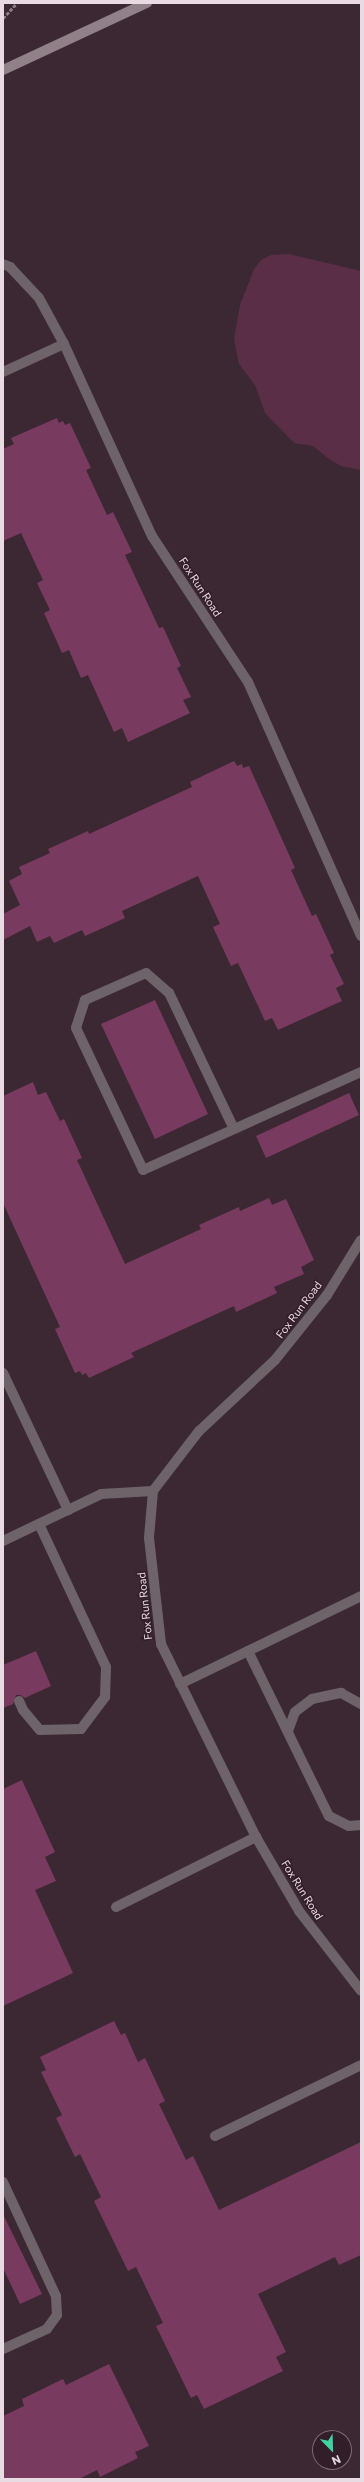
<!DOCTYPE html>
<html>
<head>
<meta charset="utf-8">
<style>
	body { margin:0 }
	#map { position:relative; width:364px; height:2482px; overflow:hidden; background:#3c2833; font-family:Commissioner,sans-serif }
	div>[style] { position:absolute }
	.green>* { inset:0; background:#592e46 }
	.building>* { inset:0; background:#793a5f }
	.path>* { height:2.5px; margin-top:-1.25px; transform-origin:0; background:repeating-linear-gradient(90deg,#8b7983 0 3px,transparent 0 5px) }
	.lane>* { height:10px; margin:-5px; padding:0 5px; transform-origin:5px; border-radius:5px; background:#6e6368 }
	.street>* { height:10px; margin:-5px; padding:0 5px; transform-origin:5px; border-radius:5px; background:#6e6368 }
	.secondary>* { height:10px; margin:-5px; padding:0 5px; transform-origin:5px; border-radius:5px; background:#908088 }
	span { translate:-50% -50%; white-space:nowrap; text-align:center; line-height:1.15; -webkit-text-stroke:3px #321e29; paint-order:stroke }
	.street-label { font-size:11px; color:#e9dbe2 }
	.frame { position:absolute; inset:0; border:4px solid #e9dbe2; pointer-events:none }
	.north { position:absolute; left:312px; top:2430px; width:40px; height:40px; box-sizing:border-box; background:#321e29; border:1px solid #7b6a73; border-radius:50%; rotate:157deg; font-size:11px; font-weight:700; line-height:16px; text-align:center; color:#e9dbe2 }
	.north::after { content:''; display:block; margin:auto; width:14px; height:18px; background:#40d4a2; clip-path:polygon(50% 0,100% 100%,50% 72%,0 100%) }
</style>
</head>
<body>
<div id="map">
	<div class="green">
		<i style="clip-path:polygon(289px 254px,361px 271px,361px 470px,341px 466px,329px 459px,313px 446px,294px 443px,265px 413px,255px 385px,239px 364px,234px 339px,240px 305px,254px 269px,261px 260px,271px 255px)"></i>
	</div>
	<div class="building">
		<i style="clip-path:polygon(57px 418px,59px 423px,63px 421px,65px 425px,70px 423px,91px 468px,86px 470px,107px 515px,113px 512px,132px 552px,125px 555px,159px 628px,163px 627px,181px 666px,177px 668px,191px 697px,183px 700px,190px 713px,128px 742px,122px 728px,114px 732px,88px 675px,81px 678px,69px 650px,62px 653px,44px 613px,50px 610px,37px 583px,43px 580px,21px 533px,3px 541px,3px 449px,14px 444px,11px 438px)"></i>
		<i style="clip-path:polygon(234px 761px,237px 766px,242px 764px,243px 768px,249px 766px,295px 868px,291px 870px,312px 916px,316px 914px,334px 953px,330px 955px,344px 984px,336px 988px,342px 1001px,278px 1030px,272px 1018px,265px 1021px,238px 963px,231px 966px,213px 927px,220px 924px,198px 876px,122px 911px,125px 918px,85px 936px,82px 930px,54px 943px,50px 936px,37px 942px,30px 926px,3px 940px,3px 914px,20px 905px,9px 881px,22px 874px,19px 867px,50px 853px,48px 849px,88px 831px,89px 834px,192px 787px,190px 782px)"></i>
		<i style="clip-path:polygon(155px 1000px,208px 1114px,155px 1139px,101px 1024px)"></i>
		<i style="clip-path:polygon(33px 1082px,38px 1095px,46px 1092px,60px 1121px,64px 1119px,82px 1158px,77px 1160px,125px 1264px,201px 1229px,199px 1225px,239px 1207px,240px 1211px,269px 1198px,272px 1205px,286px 1199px,314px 1260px,301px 1267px,304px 1274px,274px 1287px,277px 1293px,236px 1312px,234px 1306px,131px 1353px,134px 1357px,89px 1378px,86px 1373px,82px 1375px,80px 1371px,75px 1373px,55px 1329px,60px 1327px,3px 1203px,3px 1096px)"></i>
		<i style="clip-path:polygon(349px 1093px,359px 1115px,266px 1158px,256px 1136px)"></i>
		<i style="clip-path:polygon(36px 1651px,51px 1686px,25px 1698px,20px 1695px,16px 1695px,13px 1704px,3px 1708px,3px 1665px)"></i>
		<i style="clip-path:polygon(22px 1780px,55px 1852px,45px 1857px,56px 1881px,35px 1890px,73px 1973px,3px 2006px,3px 1789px)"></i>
		<i style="clip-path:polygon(114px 2021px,121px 2035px,125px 2033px,138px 2062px,145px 2058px,165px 2101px,159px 2104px,186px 2160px,193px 2156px,219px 2210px,361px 2142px,361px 2255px,339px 2265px,335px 2257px,258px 2294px,286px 2352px,276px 2357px,283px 2371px,204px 2409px,197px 2395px,191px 2398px,156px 2326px,163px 2323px,136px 2267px,128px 2271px,94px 2201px,101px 2197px,80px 2154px,75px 2157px,56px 2118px,62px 2115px,41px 2072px,46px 2070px,40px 2057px)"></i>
		<i style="clip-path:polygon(3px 2214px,42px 2294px,20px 2304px,3px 2268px)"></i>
		<i style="clip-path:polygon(109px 2364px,149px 2446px,135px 2452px,138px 2458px,100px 2477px,97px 2470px,79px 2479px,3px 2479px,3px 2416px,24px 2406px,22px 2399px,63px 2379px,66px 2385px)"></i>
	</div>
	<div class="path">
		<i style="left:3px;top:18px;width:21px;rotate:-47deg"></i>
	</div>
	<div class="lane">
		<i style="left:3px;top:372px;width:67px;rotate:-24.7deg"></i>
		<i style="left:234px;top:1129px;width:151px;rotate:-115.5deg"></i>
		<i style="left:169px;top:993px;width:30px;rotate:-139deg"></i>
		<i style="left:146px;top:973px;width:67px;rotate:156.1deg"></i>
		<i style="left:85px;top:1000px;width:29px;rotate:108deg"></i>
		<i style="left:76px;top:1028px;width:157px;rotate:64.7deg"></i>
		<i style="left:143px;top:1170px;width:239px;rotate:-24.2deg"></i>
		<i style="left:3px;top:1373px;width:152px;rotate:64.6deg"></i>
		<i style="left:3px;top:1541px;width:109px;rotate:-25.6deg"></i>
		<i style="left:101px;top:1494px;width:52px;rotate:-3.3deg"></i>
		<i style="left:248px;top:1651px;width:184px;rotate:63.9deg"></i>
		<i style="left:329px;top:1816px;width:22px;rotate:27deg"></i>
		<i style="left:349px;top:1826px;width:12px;rotate:-5deg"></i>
		<i style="left:180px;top:1684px;width:201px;rotate:-25.9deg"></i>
		<i style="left:19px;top:1701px;width:10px;rotate:66deg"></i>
		<i style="left:23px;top:1710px;width:26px;rotate:50deg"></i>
		<i style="left:40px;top:1730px;width:41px;rotate:-1.4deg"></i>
		<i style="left:81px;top:1729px;width:40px;rotate:-53deg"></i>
		<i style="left:105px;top:1697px;width:30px;rotate:-88deg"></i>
		<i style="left:106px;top:1667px;width:158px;rotate:-115.1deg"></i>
		<i style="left:288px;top:1731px;width:20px;rotate:-70deg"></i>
		<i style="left:295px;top:1712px;width:21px;rotate:-37deg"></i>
		<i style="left:312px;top:1699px;width:30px;rotate:-12deg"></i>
		<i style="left:341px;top:1693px;width:23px;rotate:29deg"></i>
		<i style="left:116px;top:1907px;width:157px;rotate:-26.6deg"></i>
		<i style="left:215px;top:2136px;width:162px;rotate:-25.9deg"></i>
		<i style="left:3px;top:2182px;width:126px;rotate:65.1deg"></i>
		<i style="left:56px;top:2296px;width:19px;rotate:87deg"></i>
		<i style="left:57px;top:2315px;width:17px;rotate:126deg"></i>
		<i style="left:47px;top:2329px;width:48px;rotate:155.6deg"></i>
	</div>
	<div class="street">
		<i style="left:3px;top:264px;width:8px;rotate:23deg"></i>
		<i style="left:10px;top:267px;width:42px;rotate:46.9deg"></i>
		<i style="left:39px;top:298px;width:52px;rotate:61.5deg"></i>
		<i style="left:64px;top:344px;width:211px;rotate:65.4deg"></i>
		<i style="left:152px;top:536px;width:175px;rotate:56.7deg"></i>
		<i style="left:248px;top:682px;width:278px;rotate:66deg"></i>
		<i style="left:361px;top:1240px;width:65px;rotate:121.7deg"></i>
		<i style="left:327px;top:1295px;width:83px;rotate:128.7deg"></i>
		<i style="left:275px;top:1360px;width:104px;rotate:136.9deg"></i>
		<i style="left:199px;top:1431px;width:76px;rotate:127.5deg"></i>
		<i style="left:153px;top:1491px;width:47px;rotate:94.9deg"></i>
		<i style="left:149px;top:1538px;width:107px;rotate:83.5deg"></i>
		<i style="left:161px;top:1644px;width:215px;rotate:63.8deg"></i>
		<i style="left:256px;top:1837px;width:86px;rotate:59.8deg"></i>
		<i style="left:299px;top:1911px;width:101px;rotate:52.2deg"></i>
	</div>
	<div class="secondary">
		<i style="left:3px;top:70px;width:159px;rotate:-25deg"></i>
	</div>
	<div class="street-label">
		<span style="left:200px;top:587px;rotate:57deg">Fox Run Road</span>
		<span style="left:299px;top:1310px;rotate:-53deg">Fox Run Road</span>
		<span style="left:145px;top:1606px;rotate:-96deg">Fox Run Road</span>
		<span style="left:302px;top:1890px;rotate:58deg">Fox Run Road</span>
	</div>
	<div class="frame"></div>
	<div class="north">N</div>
</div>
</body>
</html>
